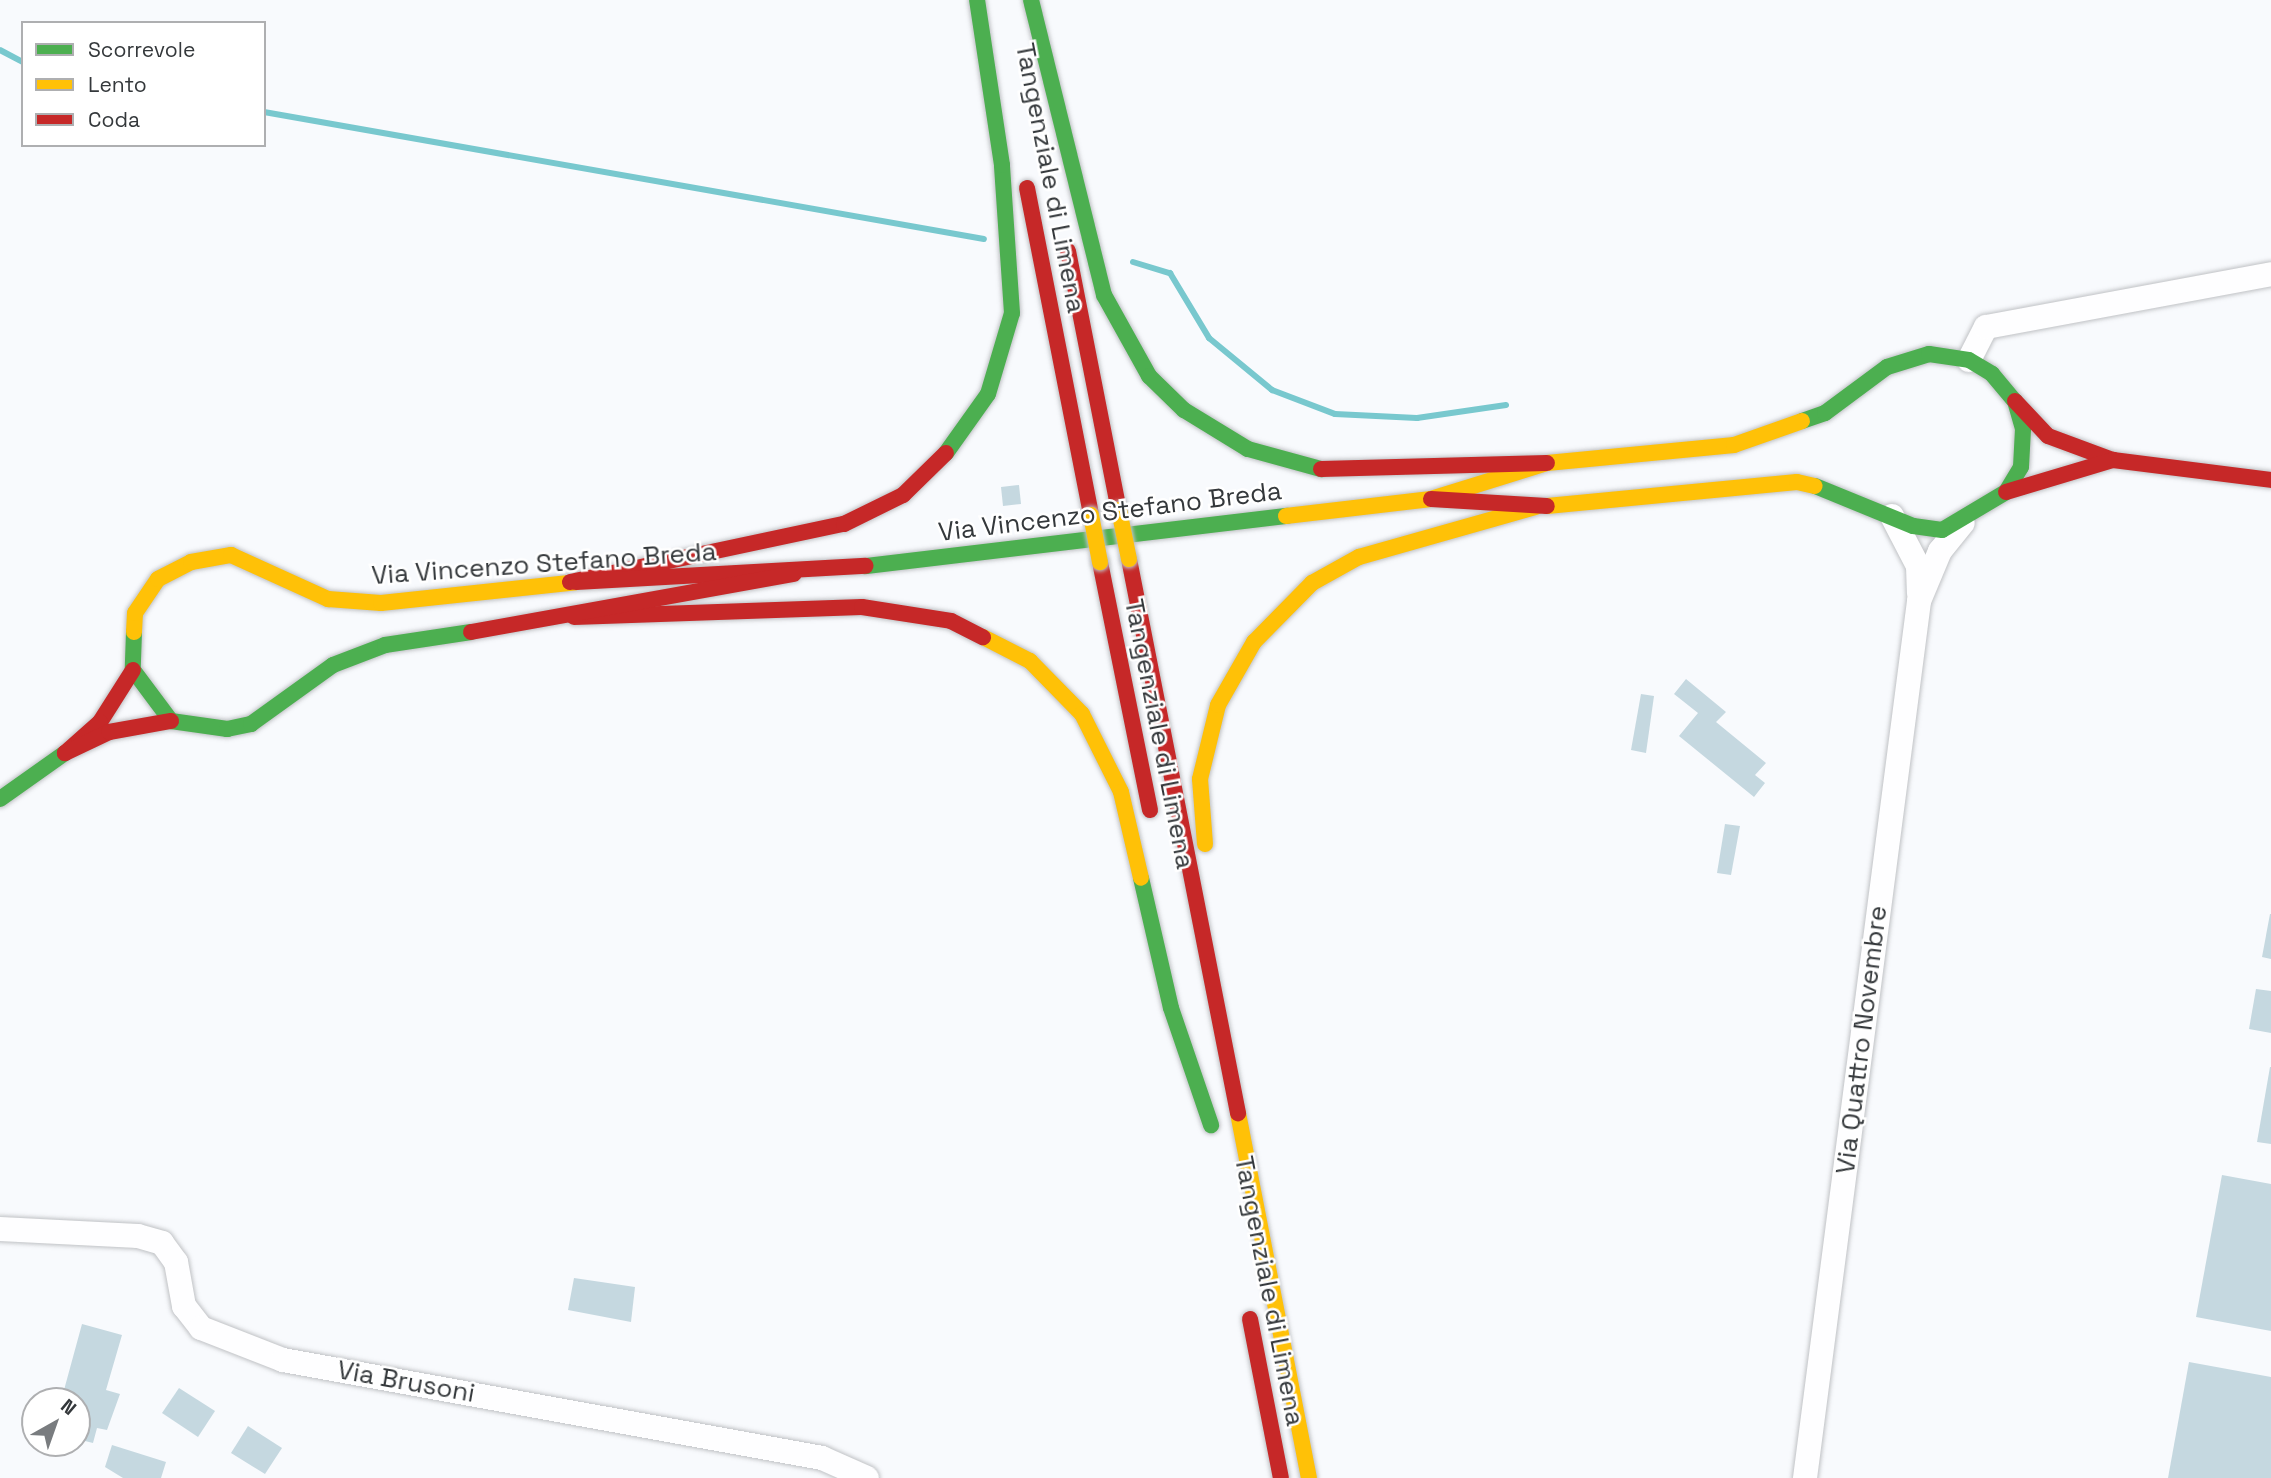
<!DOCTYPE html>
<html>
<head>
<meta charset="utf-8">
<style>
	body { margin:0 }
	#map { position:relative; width:2271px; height:1478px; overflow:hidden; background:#f8fafd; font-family:"Space Grotesk",sans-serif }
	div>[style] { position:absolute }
	.stream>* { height:6px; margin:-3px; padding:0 3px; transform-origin:3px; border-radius:3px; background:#78c8ce }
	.building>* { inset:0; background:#c5d8e0 }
	.roads { filter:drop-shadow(0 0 2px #c0c2c5) drop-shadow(0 0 2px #c0c2c5) }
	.street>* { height:24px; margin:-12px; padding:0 12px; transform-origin:12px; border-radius:12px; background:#fefeff }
	.fast>* { height:16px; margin:-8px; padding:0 8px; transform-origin:8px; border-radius:8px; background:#4caf50 }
	.slow>* { height:16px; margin:-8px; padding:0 8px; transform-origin:8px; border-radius:8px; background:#ffc107 }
	.jam>* { height:16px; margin:-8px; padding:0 8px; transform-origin:8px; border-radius:8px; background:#c62828 }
	.bridges { filter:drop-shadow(0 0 2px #c0c2c5) drop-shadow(0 0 2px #c0c2c5) }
	.slow-bridge>* { height:16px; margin:-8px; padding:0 8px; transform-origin:8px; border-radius:8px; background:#ffc107 }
	span { translate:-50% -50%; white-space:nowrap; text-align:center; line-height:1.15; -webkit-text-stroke:5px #fff; paint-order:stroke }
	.street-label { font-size:26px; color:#34383b }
	.legend { position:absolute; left:21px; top:21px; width:245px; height:126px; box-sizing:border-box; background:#fff; border:2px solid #aeafb1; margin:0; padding:9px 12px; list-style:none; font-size:21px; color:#34383b }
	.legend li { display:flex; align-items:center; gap:14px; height:35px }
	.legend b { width:35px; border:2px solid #aeafb1 }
	.north { position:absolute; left:21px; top:1387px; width:70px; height:70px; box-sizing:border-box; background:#fff; border:2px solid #aeafb1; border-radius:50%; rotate:40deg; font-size:19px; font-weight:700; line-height:28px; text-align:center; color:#34383b }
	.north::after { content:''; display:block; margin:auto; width:24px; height:32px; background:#797c7f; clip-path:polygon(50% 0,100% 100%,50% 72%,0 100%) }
</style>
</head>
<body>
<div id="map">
	<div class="stream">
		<i style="left:0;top:50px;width:26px;rotate:28deg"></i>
		<i style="left:264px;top:112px;width:731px;rotate:10deg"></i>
		<i style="left:1133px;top:262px;width:39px;rotate:17deg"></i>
		<i style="left:1170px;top:273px;width:76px;rotate:59deg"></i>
		<i style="left:1209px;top:338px;width:82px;rotate:39.5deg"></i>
		<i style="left:1272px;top:390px;width:67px;rotate:20.9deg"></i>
		<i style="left:1335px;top:414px;width:82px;rotate:2.8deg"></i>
		<i style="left:1417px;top:418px;width:90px;rotate:-8.3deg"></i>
	</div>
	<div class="building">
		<i style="clip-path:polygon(1019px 485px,1021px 504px,1003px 506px,1001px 487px)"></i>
		<i style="clip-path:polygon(1686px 679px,1726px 712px,1716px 722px,1766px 763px,1755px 775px,1765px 783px,1754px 797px,1679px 736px,1698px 713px,1674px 694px)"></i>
		<i style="clip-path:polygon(1641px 694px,1654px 696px,1646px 753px,1631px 750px)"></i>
		<i style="clip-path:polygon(1725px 824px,1740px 826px,1731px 875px,1717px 873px)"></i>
		<i style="clip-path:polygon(2270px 914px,2271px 914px,2271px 959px,2262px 957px)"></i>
		<i style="clip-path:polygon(2256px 989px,2271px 991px,2271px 1033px,2249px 1029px)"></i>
		<i style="clip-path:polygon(2270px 1067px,2271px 1067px,2271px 1144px,2257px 1142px)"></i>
		<i style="clip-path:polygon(2222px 1175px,2271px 1184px,2271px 1331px,2196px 1317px)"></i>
		<i style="clip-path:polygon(574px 1278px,635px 1287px,631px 1322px,568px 1310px)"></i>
		<i style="clip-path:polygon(82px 1324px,122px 1335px,106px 1390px,120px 1394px,107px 1430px,97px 1428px,93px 1443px,77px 1439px,77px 1401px,61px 1401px)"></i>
		<i style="clip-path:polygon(2189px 1362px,2271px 1377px,2271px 1478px,2168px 1478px)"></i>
		<i style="clip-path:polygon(179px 1388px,215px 1411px,198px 1437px,162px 1413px)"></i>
		<i style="clip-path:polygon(248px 1426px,282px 1448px,265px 1474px,231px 1453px)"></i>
		<i style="clip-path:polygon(112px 1445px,166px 1462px,161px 1478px,123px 1478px,105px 1467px)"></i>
	</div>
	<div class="roads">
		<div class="street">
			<i style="left:1969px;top:360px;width:37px;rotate:-63deg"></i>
			<i style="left:1986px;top:327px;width:290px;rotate:-10.5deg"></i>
			<i style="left:1892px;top:516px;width:56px;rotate:62.5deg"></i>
			<i style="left:1918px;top:566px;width:27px;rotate:88deg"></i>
			<i style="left:0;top:1229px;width:138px;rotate:2.9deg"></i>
			<i style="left:138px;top:1236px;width:25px;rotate:16deg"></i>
			<i style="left:162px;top:1243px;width:24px;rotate:54deg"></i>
			<i style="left:176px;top:1262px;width:45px;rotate:79.7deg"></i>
			<i style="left:184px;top:1306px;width:28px;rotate:52deg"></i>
			<i style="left:201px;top:1328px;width:88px;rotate:21.3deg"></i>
			<i style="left:283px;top:1360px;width:548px;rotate:10.3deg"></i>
			<i style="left:822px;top:1458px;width:49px;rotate:24deg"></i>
			<i style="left:1805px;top:1478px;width:884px;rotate:-82.59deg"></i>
			<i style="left:1919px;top:601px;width:54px;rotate:-67.2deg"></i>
			<i style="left:1940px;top:551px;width:36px;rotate:-51deg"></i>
		</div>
		<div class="fast">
			<i style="left:1031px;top:0;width:304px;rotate:76.1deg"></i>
			<i style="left:1104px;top:295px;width:93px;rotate:60.9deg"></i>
			<i style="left:1149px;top:376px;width:49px;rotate:44.2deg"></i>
			<i style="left:1184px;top:410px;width:75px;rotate:31.4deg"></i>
			<i style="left:1248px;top:449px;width:76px;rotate:15.3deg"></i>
			<i style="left:1802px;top:421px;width:24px;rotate:-19deg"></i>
			<i style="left:1825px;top:413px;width:77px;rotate:-36.6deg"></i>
			<i style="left:1887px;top:367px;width:44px;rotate:-17.2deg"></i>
			<i style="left:1929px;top:354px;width:40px;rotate:8.5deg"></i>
			<i style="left:1969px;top:360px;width:27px;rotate:31deg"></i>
			<i style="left:1992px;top:374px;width:35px;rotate:50deg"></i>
			<i style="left:2015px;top:401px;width:29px;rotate:74deg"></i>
			<i style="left:2023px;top:429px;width:38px;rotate:93deg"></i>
			<i style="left:2021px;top:467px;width:29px;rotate:121deg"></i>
			<i style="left:2006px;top:492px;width:74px;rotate:149.3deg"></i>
			<i style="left:1942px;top:530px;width:29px;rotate:-172deg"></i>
			<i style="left:1913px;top:526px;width:106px;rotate:-157.8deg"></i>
			<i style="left:946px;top:453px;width:72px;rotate:-54.6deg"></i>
			<i style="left:988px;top:394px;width:84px;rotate:-73.5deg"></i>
			<i style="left:1012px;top:313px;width:148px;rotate:-93.9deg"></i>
			<i style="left:1002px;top:165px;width:167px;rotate:-98.6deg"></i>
			<i style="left:866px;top:566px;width:423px;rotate:-6.8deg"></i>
			<i style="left:134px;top:632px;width:38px;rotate:92deg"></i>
			<i style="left:133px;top:670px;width:64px;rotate:53.3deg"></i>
			<i style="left:171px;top:721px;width:57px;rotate:8.1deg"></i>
			<i style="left:227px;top:729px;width:25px;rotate:-12deg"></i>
			<i style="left:251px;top:724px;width:101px;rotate:-35.7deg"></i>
			<i style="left:333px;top:665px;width:56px;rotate:-21deg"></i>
			<i style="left:385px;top:645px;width:87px;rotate:-8.6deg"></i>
			<i style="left:0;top:799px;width:80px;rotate:-35.3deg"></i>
			<i style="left:1141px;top:878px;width:133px;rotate:77deg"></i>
			<i style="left:1171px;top:1008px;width:124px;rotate:71.1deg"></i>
		</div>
		<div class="slow">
			<i style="left:1547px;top:506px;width:251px;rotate:-5.5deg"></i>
			<i style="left:1797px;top:482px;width:18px;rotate:13deg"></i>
			<i style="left:1286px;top:516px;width:146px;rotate:-6.7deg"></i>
			<i style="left:1431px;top:499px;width:121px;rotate:-17.2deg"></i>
			<i style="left:1547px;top:463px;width:188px;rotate:-5.5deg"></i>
			<i style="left:1734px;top:445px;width:72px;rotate:-19.4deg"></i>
			<i style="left:134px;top:632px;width:19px;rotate:-87deg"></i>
			<i style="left:135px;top:613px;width:41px;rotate:-55.9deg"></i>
			<i style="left:158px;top:579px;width:37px;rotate:-27deg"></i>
			<i style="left:191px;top:562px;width:41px;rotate:-9.9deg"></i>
			<i style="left:231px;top:555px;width:107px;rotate:24.4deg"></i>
			<i style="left:328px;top:599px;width:53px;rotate:4.3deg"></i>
			<i style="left:381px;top:603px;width:196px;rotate:-6.1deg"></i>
			<i style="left:983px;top:637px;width:53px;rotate:27.1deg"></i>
			<i style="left:1030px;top:661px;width:74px;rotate:45.5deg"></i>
			<i style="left:1082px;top:714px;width:87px;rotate:63.4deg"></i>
			<i style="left:1121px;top:792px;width:88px;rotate:76.9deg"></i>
			<i style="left:1205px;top:844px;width:65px;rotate:-94.4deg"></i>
			<i style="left:1200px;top:779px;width:76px;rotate:-76.3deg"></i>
			<i style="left:1218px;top:705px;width:73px;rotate:-60.3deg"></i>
			<i style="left:1254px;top:642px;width:83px;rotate:-45.5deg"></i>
			<i style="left:1312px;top:583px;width:54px;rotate:-29deg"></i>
			<i style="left:1359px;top:557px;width:184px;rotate:-15.8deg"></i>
			<i style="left:1238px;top:1113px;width:372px;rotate:79deg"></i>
		</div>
		<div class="jam">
			<i style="left:1027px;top:188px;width:333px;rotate:78.9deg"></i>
			<i style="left:1068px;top:251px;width:264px;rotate:78.9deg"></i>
			<i style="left:2015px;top:401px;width:48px;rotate:46.7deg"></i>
			<i style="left:2048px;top:436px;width:69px;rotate:20.3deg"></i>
			<i style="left:2113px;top:460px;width:159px;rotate:7.2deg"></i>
			<i style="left:1321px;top:469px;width:226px;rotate:-1.5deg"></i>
			<i style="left:2006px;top:492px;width:112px;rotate:-16.7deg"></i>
			<i style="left:1431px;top:499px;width:116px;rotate:3.5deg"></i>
			<i style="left:1129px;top:559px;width:565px;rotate:78.87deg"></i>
			<i style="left:1100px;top:562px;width:253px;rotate:78.6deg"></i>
			<i style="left:570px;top:582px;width:280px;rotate:-12deg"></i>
			<i style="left:844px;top:524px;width:66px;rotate:-26.2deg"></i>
			<i style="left:903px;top:495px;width:60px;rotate:-44.3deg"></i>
			<i style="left:576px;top:582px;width:290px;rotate:-3.2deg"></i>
			<i style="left:574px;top:617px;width:288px;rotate:-2deg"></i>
			<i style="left:862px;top:607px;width:90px;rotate:8.9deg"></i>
			<i style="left:951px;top:621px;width:36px;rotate:27deg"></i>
			<i style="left:471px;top:632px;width:328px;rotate:-10.2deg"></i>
			<i style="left:133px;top:670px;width:62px;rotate:122.4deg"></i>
			<i style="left:100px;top:722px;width:47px;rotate:138.5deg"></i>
			<i style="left:65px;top:753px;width:49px;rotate:-25.5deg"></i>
			<i style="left:109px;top:732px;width:63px;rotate:-10.1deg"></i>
			<i style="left:1250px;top:1319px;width:162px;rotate:79deg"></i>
		</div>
	</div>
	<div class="bridges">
		<div class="slow-bridge">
			<i style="left:1119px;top:510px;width:50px;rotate:78.5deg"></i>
			<i style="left:1091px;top:515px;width:48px;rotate:79.2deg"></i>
		</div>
	</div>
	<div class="street-label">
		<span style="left:1050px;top:178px;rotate:79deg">Tangenziale di Limena</span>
		<span style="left:1110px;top:512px;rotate:-7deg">Via Vincenzo Stefano Breda</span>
		<span style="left:544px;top:564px;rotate:-4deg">Via Vincenzo Stefano Breda</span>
		<span style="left:1159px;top:734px;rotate:79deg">Tangenziale di Limena</span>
		<span style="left:1862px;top:1040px;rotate:-83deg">Via Quattro Novembre</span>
		<span style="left:1269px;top:1291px;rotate:79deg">Tangenziale di Limena</span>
		<span style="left:406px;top:1382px;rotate:10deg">Via Brusoni</span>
	</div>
	<ul class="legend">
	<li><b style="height:9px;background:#4caf50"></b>Scorrevole</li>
	<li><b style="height:9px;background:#ffc107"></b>Lento</li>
	<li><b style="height:9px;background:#c62828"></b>Coda</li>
	</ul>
	<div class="north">N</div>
</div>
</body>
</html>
